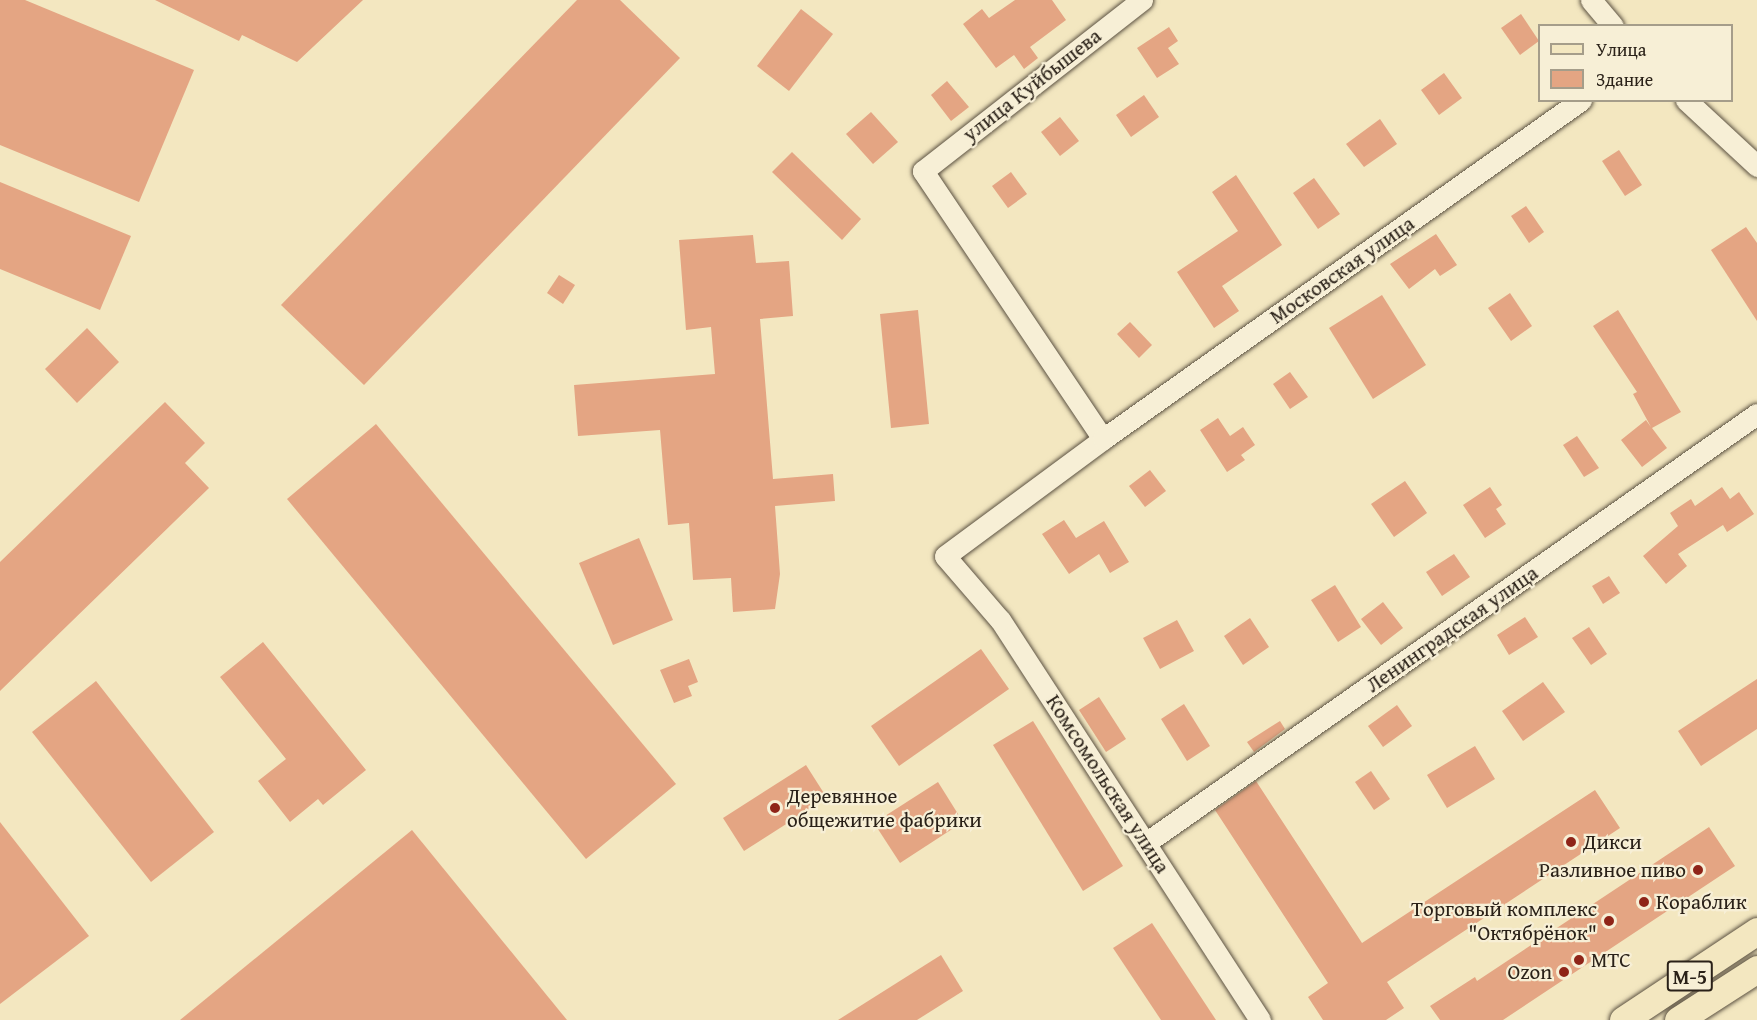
<!DOCTYPE html>
<html>
<head>
<meta charset="utf-8">
<style>
	body { margin:0 }
	#map { position:relative; width:1757px; height:1020px; overflow:hidden; background:#f3e7c0; font-family:"Gentium Book Plus",serif }
	div>[style] { position:absolute }
	.building>* { inset:0; background:#e4a583 }
	.roads { filter:drop-shadow(0 0 2px #5c5242) drop-shadow(0 0 2px #5c5242) }
	.minor>* { height:21px; margin:-10.5px; padding:0 10.5px; transform-origin:10.5px; border-radius:10.5px; background:#f7efd6 }
	.major>* { height:27px; margin:-13.5px; padding:0 13.5px; transform-origin:13.5px; border-radius:13.5px; background:#f3e7c0 }
	.dots>* { width:16px; height:16px; translate:-50% -50%; box-sizing:border-box; border:3px solid #f7efd6; border-radius:50% }
	span { translate:-50% -50%; white-space:nowrap; text-align:center; line-height:1.15; -webkit-text-stroke:4.5px #f7efd6; paint-order:stroke }
	.shield-label span { padding:2px 4px; background:#f7efd6; border:2px solid; border-radius:4px; -webkit-text-stroke-width:0 }
	.shield-label { font-size:20px; color:#2a2118; font-weight:700 }
	.street-label { font-size:21px; color:#2a2118 }
	.poi-label { font-size:21px; color:#2a2118 }
	.left { translate:0 -50%; text-align:left }
	.right { translate:-100% -50%; text-align:right }
	.legend { position:absolute; left:1538px; top:24px; width:195px; height:78px; box-sizing:border-box; background:#f7efd6; border:2px solid #a59d8a; margin:0; padding:8px 10px; list-style:none; font-size:18px; color:#2a2118 }
	.legend li { display:flex; align-items:center; gap:12px; height:30px }
	.legend b { width:30px; border:2px solid #a59d8a }
</style>
</head>
<body>
<div id="map">
	<div class="building">
		<i style="clip-path:polygon(0 0,25px 0,194px 70px,139px 202px,0 145px)"></i>
		<i style="clip-path:polygon(155px 0,363px 0,297px 62px,242px 35px,239px 41px)"></i>
		<i style="clip-path:polygon(577px 0,620px 0,680px 58px,364px 385px,281px 305px)"></i>
		<i style="clip-path:polygon(1015px 0,1052px 0,1066px 20px,1030px 47px,1038px 58px,1024px 69px,1014px 55px,996px 68px,963px 24px,982px 9px,989px 18px)"></i>
		<i style="clip-path:polygon(801px 9px,833px 34px,789px 91px,757px 66px)"></i>
		<i style="clip-path:polygon(1521px 14px,1539px 41px,1520px 55px,1501px 28px)"></i>
		<i style="clip-path:polygon(1169px 27px,1178px 41px,1168px 48px,1179px 64px,1157px 78px,1137px 48px)"></i>
		<i style="clip-path:polygon(1444px 73px,1462px 98px,1439px 115px,1421px 90px)"></i>
		<i style="clip-path:polygon(947px 81px,969px 107px,951px 121px,931px 95px)"></i>
		<i style="clip-path:polygon(1144px 95px,1159px 117px,1131px 137px,1116px 115px)"></i>
		<i style="clip-path:polygon(871px 112px,898px 142px,873px 164px,846px 134px)"></i>
		<i style="clip-path:polygon(1060px 117px,1079px 141px,1060px 156px,1041px 132px)"></i>
		<i style="clip-path:polygon(1380px 119px,1397px 144px,1364px 167px,1346px 144px)"></i>
		<i style="clip-path:polygon(1619px 150px,1642px 185px,1625px 196px,1602px 161px)"></i>
		<i style="clip-path:polygon(792px 152px,861px 219px,842px 240px,772px 172px)"></i>
		<i style="clip-path:polygon(1011px 172px,1027px 194px,1008px 208px,992px 186px)"></i>
		<i style="clip-path:polygon(1236px 175px,1282px 245px,1222px 286px,1239px 311px,1214px 328px,1177px 272px,1238px 231px,1212px 192px)"></i>
		<i style="clip-path:polygon(1314px 178px,1340px 214px,1318px 229px,1293px 193px)"></i>
		<i style="clip-path:polygon(0 182px,131px 236px,100px 310px,0 269px)"></i>
		<i style="clip-path:polygon(1526px 206px,1544px 232px,1529px 243px,1511px 216px)"></i>
		<i style="clip-path:polygon(1746px 227px,1757px 243px,1757px 321px,1711px 250px)"></i>
		<i style="clip-path:polygon(1436px 234px,1457px 265px,1440px 276px,1435px 269px,1409px 289px,1390px 264px)"></i>
		<i style="clip-path:polygon(753px 235px,756px 263px,789px 261px,793px 316px,760px 319px,773px 479px,833px 474px,835px 501px,775px 506px,780px 574px,775px 609px,733px 612px,731px 578px,693px 580px,689px 523px,668px 525px,660px 430px,578px 436px,574px 385px,715px 374px,711px 327px,686px 330px,679px 240px)"></i>
		<i style="clip-path:polygon(559px 275px,575px 285px,563px 304px,547px 293px)"></i>
		<i style="clip-path:polygon(1510px 293px,1532px 326px,1511px 341px,1488px 308px)"></i>
		<i style="clip-path:polygon(1382px 295px,1426px 365px,1373px 399px,1329px 328px)"></i>
		<i style="clip-path:polygon(918px 310px,929px 424px,891px 428px,880px 314px)"></i>
		<i style="clip-path:polygon(1618px 310px,1681px 412px,1652px 428px,1667px 448px,1642px 467px,1621px 440px,1646px 420px,1651px 427px,1633px 394px,1637px 392px,1593px 326px)"></i>
		<i style="clip-path:polygon(1130px 322px,1152px 345px,1139px 358px,1117px 334px)"></i>
		<i style="clip-path:polygon(87px 328px,119px 362px,77px 403px,45px 369px)"></i>
		<i style="clip-path:polygon(1290px 372px,1308px 397px,1290px 409px,1273px 384px)"></i>
		<i style="clip-path:polygon(165px 402px,205px 443px,185px 463px,209px 488px,0 691px,0 562px)"></i>
		<i style="clip-path:polygon(1218px 418px,1230px 436px,1243px 427px,1255px 445px,1241px 455px,1245px 460px,1227px 472px,1200px 430px)"></i>
		<i style="clip-path:polygon(376px 424px,676px 784px,586px 859px,287px 499px)"></i>
		<i style="clip-path:polygon(1577px 436px,1599px 468px,1584px 477px,1563px 445px)"></i>
		<i style="clip-path:polygon(1150px 470px,1166px 491px,1145px 507px,1129px 486px)"></i>
		<i style="clip-path:polygon(1405px 481px,1427px 513px,1394px 537px,1371px 504px)"></i>
		<i style="clip-path:polygon(1490px 487px,1502px 505px,1496px 509px,1506px 524px,1485px 538px,1463px 505px)"></i>
		<i style="clip-path:polygon(1722px 487px,1730px 499px,1739px 492px,1754px 514px,1727px 532px,1723px 525px,1678px 554px,1687px 566px,1666px 584px,1643px 556px,1678px 526px,1670px 513px,1691px 499px,1695px 506px)"></i>
		<i style="clip-path:polygon(1064px 520px,1076px 538px,1104px 521px,1129px 562px,1110px 573px,1099px 554px,1069px 574px,1042px 534px)"></i>
		<i style="clip-path:polygon(639px 538px,673px 620px,613px 645px,579px 563px)"></i>
		<i style="clip-path:polygon(1454px 554px,1470px 577px,1442px 596px,1426px 572px)"></i>
		<i style="clip-path:polygon(1609px 576px,1620px 593px,1603px 604px,1592px 586px)"></i>
		<i style="clip-path:polygon(1335px 585px,1361px 627px,1338px 642px,1311px 600px)"></i>
		<i style="clip-path:polygon(1383px 602px,1403px 628px,1381px 645px,1361px 619px)"></i>
		<i style="clip-path:polygon(1525px 617px,1538px 637px,1509px 655px,1497px 635px)"></i>
		<i style="clip-path:polygon(1250px 618px,1269px 647px,1243px 665px,1224px 636px)"></i>
		<i style="clip-path:polygon(1177px 620px,1194px 651px,1160px 669px,1143px 638px)"></i>
		<i style="clip-path:polygon(1589px 627px,1607px 654px,1591px 665px,1572px 638px)"></i>
		<i style="clip-path:polygon(263px 642px,366px 770px,323px 805px,318px 799px,290px 822px,258px 781px,286px 759px,220px 677px)"></i>
		<i style="clip-path:polygon(981px 649px,1009px 689px,899px 766px,871px 726px)"></i>
		<i style="clip-path:polygon(689px 659px,698px 682px,688px 686px,692px 696px,674px 703px,660px 670px)"></i>
		<i style="clip-path:polygon(1757px 679px,1757px 729px,1701px 766px,1678px 731px)"></i>
		<i style="clip-path:polygon(96px 681px,214px 832px,151px 882px,32px 732px)"></i>
		<i style="clip-path:polygon(1543px 682px,1565px 712px,1523px 741px,1502px 711px)"></i>
		<i style="clip-path:polygon(1099px 697px,1126px 739px,1106px 752px,1079px 710px)"></i>
		<i style="clip-path:polygon(1184px 704px,1210px 746px,1187px 761px,1161px 719px)"></i>
		<i style="clip-path:polygon(1397px 705px,1412px 726px,1383px 747px,1368px 726px)"></i>
		<i style="clip-path:polygon(1033px 721px,1123px 866px,1083px 891px,993px 745px)"></i>
		<i style="clip-path:polygon(1280px 721px,1285px 729px,1254px 752px,1247px 742px)"></i>
		<i style="clip-path:polygon(1475px 746px,1495px 779px,1447px 808px,1427px 775px)"></i>
		<i style="clip-path:polygon(806px 765px,827px 798px,744px 851px,723px 818px)"></i>
		<i style="clip-path:polygon(1371px 771px,1390px 799px,1374px 810px,1355px 782px)"></i>
		<i style="clip-path:polygon(1256px 781px,1362px 943px,1595px 790px,1620px 828px,1387px 982px,1404px 1008px,1386px 1020px,1323px 1020px,1308px 997px,1328px 983px,1215px 810px)"></i>
		<i style="clip-path:polygon(938px 782px,963px 822px,900px 863px,874px 823px)"></i>
		<i style="clip-path:polygon(0 822px,89px 936px,0 1004px)"></i>
		<i style="clip-path:polygon(1709px 827px,1735px 866px,1503px 1020px,1440px 1020px,1430px 1006px,1475px 977px,1477px 981px)"></i>
		<i style="clip-path:polygon(412px 830px,567px 1020px,180px 1020px)"></i>
		<i style="clip-path:polygon(1152px 923px,1216px 1020px,1161px 1020px,1113px 948px)"></i>
		<i style="clip-path:polygon(941px 955px,963px 991px,917px 1020px,838px 1020px)"></i>
	</div>
	<div class="roads">
		<div class="minor">
			<i style="left:1591px;top:0;width:34px;rotate:50deg"></i>
			<i style="left:1686px;top:100px;width:97px;rotate:42.9deg"></i>
			<i style="left:1103px;top:439px;width:323px;rotate:-123.9deg"></i>
			<i style="left:923px;top:171px;width:278px;rotate:-38deg"></i>
			<i style="left:1147px;top:842px;width:745px;rotate:-35.06deg"></i>
			<i style="left:1260px;top:1020px;width:477px;rotate:-123deg"></i>
			<i style="left:1000px;top:620px;width:84px;rotate:-130.7deg"></i>
			<i style="left:945px;top:556px;width:197px;rotate:-36.5deg"></i>
			<i style="left:1103px;top:439px;width:586px;rotate:-35.34deg"></i>
		</div>
		<div class="major">
			<i style="left:1623px;top:1020px;width:161px;rotate:-33.6deg"></i>
			<i style="left:1678px;top:1020px;width:94px;rotate:-32.8deg"></i>
		</div>
	</div>
	<div class="dots">
		<i style="left:775px;top:808px;background:#8f2418"></i>
		<i style="left:1571px;top:842px;background:#8f2418"></i>
		<i style="left:1698px;top:870px;background:#8f2418"></i>
		<i style="left:1644px;top:902px;background:#8f2418"></i>
		<i style="left:1609px;top:921px;background:#8f2418"></i>
		<i style="left:1579px;top:960px;background:#8f2418"></i>
		<i style="left:1564px;top:972px;background:#8f2418"></i>
	</div>
	<div class="shield-label">
		<span style="left:1690px;top:976px">М-5</span>
	</div>
	<div class="street-label">
		<span style="left:1032px;top:85px;rotate:-38deg">улица Куйбышева</span>
		<span style="left:1342px;top:270px;rotate:-35deg">Московская улица</span>
		<span style="left:1452px;top:629px;rotate:-35deg">Ленинградская улица</span>
		<span style="left:1108px;top:784px;rotate:57deg">Комсомольская улица</span>
	</div>
	<div class="poi-label">
		<span class="left" style="left:787px;top:808px">Деревянное<br>общежитие фабрики</span>
		<span class="left" style="left:1583px;top:842px">Дикси</span>
		<span class="right" style="left:1686px;top:870px">Разливное пиво</span>
		<span class="left" style="left:1656px;top:902px">Кораблик</span>
		<span class="right" style="left:1597px;top:921px">Торговый комплекс<br>"Октябрёнок"</span>
		<span class="left" style="left:1591px;top:960px">МТС</span>
		<span class="right" style="left:1552px;top:972px">Ozon</span>
	</div>
	<ul class="legend">
	<li><b style="height:8px;background:#f3e7c0"></b>Улица</li>
	<li><b style="height:16px;background:#e4a583"></b>Здание</li>
	</ul>
</div>
</body>
</html>
